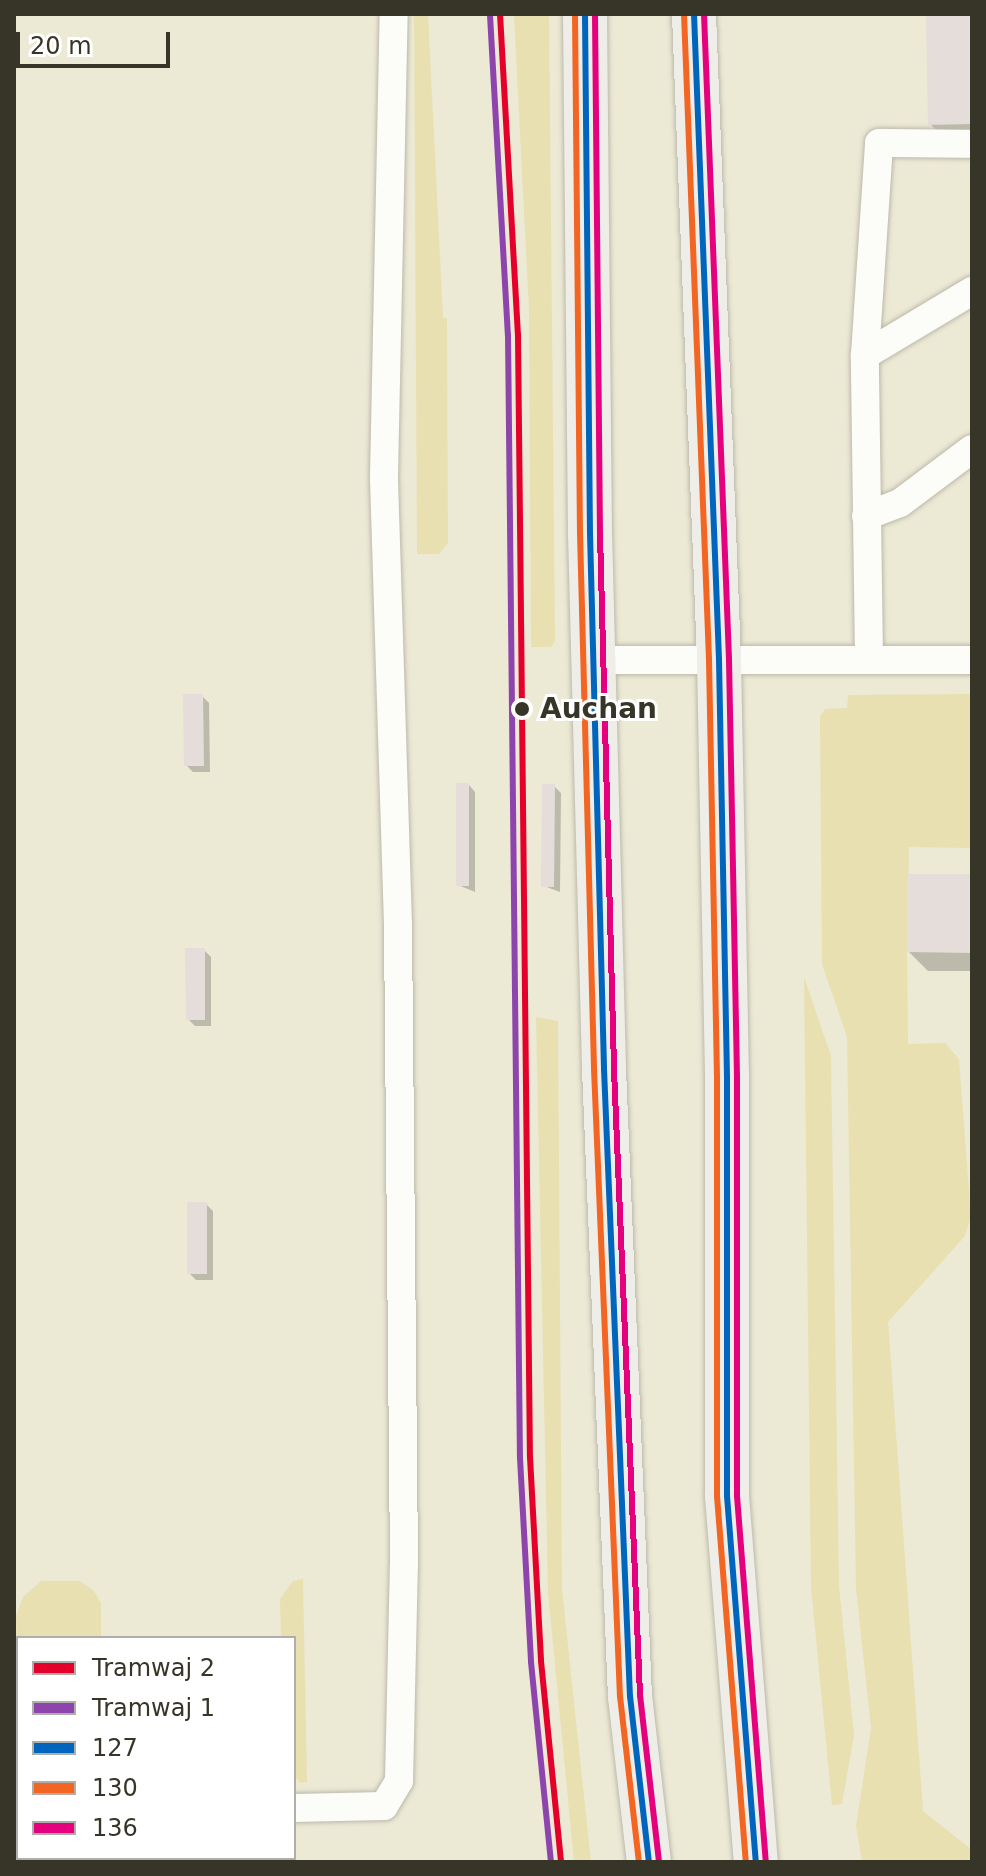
<!DOCTYPE html>
<html>
<head>
<meta charset="utf-8">
<style>
	body { margin:0 }
	#map { position:relative; width:986px; height:1876px; overflow:hidden; background:#ece9d5; font-family:"DejaVu Sans",sans-serif }
	div>[style] { position:absolute }
	.green>* { inset:0; background:#e8e0b1 }
	.shadow>* { inset:0; background:#0003 }
	.building>* { inset:0; background:#e4ddda }
	.roads { filter:drop-shadow(0 0 2px #bcb9aa) drop-shadow(0 0 2px #bcb9aa) }
	.service>* { height:28px; margin:-14px; padding:0 14px; transform-origin:14px; border-radius:14px; background:#fcfcf9 }
	.secondary>* { height:44px; margin:-22px; padding:0 22px; transform-origin:22px; border-radius:22px; background:#efede8 }
	.bus-1>* { height:6px; margin:-3px; padding:0 3px; transform-origin:3px; border-radius:3px; background:#0065bd }
	.bus-2>* { height:6px; margin:-3px; padding:0 3px; transform-origin:3px; border-radius:3px; background:#f26522 }
	.bus-3>* { height:6px; margin:-3px; padding:0 3px; transform-origin:3px; border-radius:3px; background:#e5007d }
	.tram-1>* { height:6px; margin:-3px; padding:0 3px; transform-origin:3px; border-radius:3px; background:#e4002b }
	.tram-2>* { height:6px; margin:-3px; padding:0 3px; transform-origin:3px; border-radius:3px; background:#8e44ad }
	.dots>* { width:22px; height:22px; translate:-50% -50%; box-sizing:border-box; border:4px solid #fff; border-radius:50% }
	span { translate:-50% -50%; white-space:nowrap; text-align:center; line-height:1.15; -webkit-text-stroke:6px #fff; paint-order:stroke }
	.stop-label { font-size:28px; color:#373527; font-weight:700 }
	.left { translate:0 -50%; text-align:left }
	.frame { position:absolute; inset:0; border:16px solid #373527; pointer-events:none }
	.legend { position:absolute; left:16px; top:1636px; width:280px; height:224px; box-sizing:border-box; background:#fff; border:2px solid #afaea9; margin:0; padding:10px 14px; list-style:none; font-size:24px; color:#373527 }
	.legend li { display:flex; align-items:center; gap:16px; height:40px }
	.legend b { width:40px; border:2px solid #afaea9 }
	.scale { position:absolute; left:16px; top:32px; width:154px; height:36px; box-sizing:border-box; border:4px solid #373527; border-top:0; padding-left:10px; font-size:24px; line-height:28px; white-space:nowrap; color:#373527; -webkit-text-stroke:6px #fff; paint-order:stroke }
</style>
</head>
<body>
<div id="map">
	<div class="green">
		<i style="clip-path:polygon(414px 14px,428px 14px,443px 318px,447px 318px,448px 543px,439px 554px,417px 554px)"></i>
		<i style="clip-path:polygon(514px 14px,549px 14px,555px 641px,551px 647px,531px 647px,529px 310px)"></i>
		<i style="clip-path:polygon(972px 694px,972px 848px,909px 847px,907px 952px,908px 1044px,945px 1043px,959px 1059px,971px 1217px,965px 1236px,888px 1322px,923px 1811px,972px 1850px,972px 1862px,862px 1862px,856px 1826px,871px 1728px,856px 1589px,847px 1037px,822px 964px,820px 717px,825px 709px,847px 708px,848px 695px)"></i>
		<i style="clip-path:polygon(804px 977px,831px 1056px,839px 1586px,854px 1735px,842px 1804px,832px 1805px,811px 1587px)"></i>
		<i style="clip-path:polygon(536px 1017px,558px 1021px,562px 1589px,591px 1862px,574px 1862px,548px 1592px)"></i>
		<i style="clip-path:polygon(303px 1579px,307px 1782px,300px 1783px,294px 1775px,294px 1638px,281px 1638px,280px 1599px,293px 1581px)"></i>
		<i style="clip-path:polygon(41px 1581px,80px 1581px,94px 1591px,101px 1603px,101px 1638px,18px 1638px,18px 1766px,16px 1616px,23px 1597px)"></i>
	</div>
	<div class="shadow">
		<i style="clip-path:polygon(928px 14px,972px 14px,972px 143px,950px 143px,930px 124px)"></i>
		<i style="clip-path:polygon(202px 696px,209px 703px,210px 772px,193px 772px,186px 765px)"></i>
		<i style="clip-path:polygon(469px 785px,475px 792px,475px 892px,458px 885px)"></i>
		<i style="clip-path:polygon(554px 786px,561px 793px,560px 892px,544px 886px)"></i>
		<i style="clip-path:polygon(972px 876px,972px 971px,928px 971px,909px 952px)"></i>
		<i style="clip-path:polygon(204px 950px,211px 957px,211px 1026px,195px 1026px,188px 1019px)"></i>
		<i style="clip-path:polygon(206px 1204px,213px 1211px,213px 1280px,196px 1280px,189px 1273px)"></i>
	</div>
	<div class="building">
		<i style="clip-path:polygon(926px 14px,972px 14px,972px 124px,928px 125px)"></i>
		<i style="clip-path:polygon(183px 694px,203px 694px,204px 766px,184px 766px)"></i>
		<i style="clip-path:polygon(456px 783px,469px 783px,469px 886px,456px 886px)"></i>
		<i style="clip-path:polygon(542px 784px,555px 784px,554px 887px,541px 887px)"></i>
		<i style="clip-path:polygon(907px 874px,972px 874px,972px 953px,907px 952px)"></i>
		<i style="clip-path:polygon(185px 948px,205px 948px,205px 1020px,186px 1020px)"></i>
		<i style="clip-path:polygon(187px 1202px,207px 1202px,207px 1274px,187px 1274px)"></i>
	</div>
	<div class="roads">
		<div class="service">
			<i style="left:865px;top:355px;width:125px;rotate:-30.9deg"></i>
			<i style="left:866px;top:516px;width:36px;rotate:-21deg"></i>
			<i style="left:900px;top:503px;width:90px;rotate:-36.9deg"></i>
			<i style="left:869px;top:658px;width:303px;rotate:-90.8deg"></i>
			<i style="left:865px;top:355px;width:212px;rotate:-86.2deg"></i>
			<i style="left:879px;top:143px;width:93px;rotate:0.6deg"></i>
			<i style="left:597px;top:660px;width:375px"></i>
			<i style="left:14px;top:1808px;width:4px"></i>
			<i style="left:294px;top:1808px;width:90px;rotate:-1.3deg"></i>
			<i style="left:384px;top:1806px;width:29px;rotate:-59deg"></i>
			<i style="left:399px;top:1781px;width:217px;rotate:-88.7deg"></i>
			<i style="left:404px;top:1564px;width:639px;rotate:-90.54deg"></i>
			<i style="left:398px;top:925px;width:449px;rotate:-91.8deg"></i>
			<i style="left:384px;top:476px;width:462px;rotate:-88.8deg"></i>
		</div>
		<div class="secondary">
			<i style="left:585px;top:14px;width:519px;rotate:89.45deg"></i>
			<i style="left:590px;top:533px;width:536px;rotate:88.5deg"></i>
			<i style="left:604px;top:1069px;width:628px;rotate:87.63deg"></i>
			<i style="left:630px;top:1696px;width:167px;rotate:83.5deg"></i>
			<i style="left:694px;top:14px;width:646px;rotate:87.78deg"></i>
			<i style="left:719px;top:660px;width:417px;rotate:88.9deg"></i>
			<i style="left:727px;top:1077px;width:419px;rotate:90deg"></i>
			<i style="left:727px;top:1496px;width:367px;rotate:85.5deg"></i>
		</div>
	</div>
	<div class="bus-1">
		<i style="left:585px;top:14px;width:519px;rotate:89.45deg"></i>
		<i style="left:590px;top:533px;width:536px;rotate:88.5deg"></i>
		<i style="left:604px;top:1069px;width:628px;rotate:87.63deg"></i>
		<i style="left:630px;top:1696px;width:167px;rotate:83.5deg"></i>
		<i style="left:694px;top:14px;width:646px;rotate:87.78deg"></i>
		<i style="left:719px;top:660px;width:417px;rotate:88.9deg"></i>
		<i style="left:727px;top:1077px;width:419px;rotate:90deg"></i>
		<i style="left:727px;top:1496px;width:367px;rotate:85.5deg"></i>
	</div>
	<div class="bus-2">
		<i style="left:575px;top:14px;width:519px;rotate:89.45deg"></i>
		<i style="left:580px;top:533px;width:536px;rotate:88.5deg"></i>
		<i style="left:594px;top:1069px;width:628px;rotate:87.63deg"></i>
		<i style="left:620px;top:1696px;width:167px;rotate:83.5deg"></i>
		<i style="left:684px;top:14px;width:646px;rotate:87.78deg"></i>
		<i style="left:709px;top:660px;width:417px;rotate:88.9deg"></i>
		<i style="left:717px;top:1077px;width:419px;rotate:90deg"></i>
		<i style="left:717px;top:1496px;width:367px;rotate:85.5deg"></i>
	</div>
	<div class="bus-3">
		<i style="left:595px;top:14px;width:519px;rotate:89.45deg"></i>
		<i style="left:600px;top:533px;width:536px;rotate:88.5deg"></i>
		<i style="left:614px;top:1069px;width:627px;rotate:87.62deg"></i>
		<i style="left:640px;top:1695px;width:167px;rotate:83.5deg"></i>
		<i style="left:704px;top:14px;width:646px;rotate:87.78deg"></i>
		<i style="left:729px;top:660px;width:417px;rotate:88.9deg"></i>
		<i style="left:737px;top:1077px;width:419px;rotate:90deg"></i>
		<i style="left:737px;top:1496px;width:366px;rotate:85.5deg"></i>
	</div>
	<div class="tram-1">
		<i style="left:500px;top:14px;width:322px;rotate:86.8deg"></i>
		<i style="left:518px;top:335px;width:1122px;rotate:89.39deg"></i>
		<i style="left:530px;top:1457px;width:204px;rotate:86.9deg"></i>
		<i style="left:541px;top:1661px;width:202px;rotate:84.3deg"></i>
	</div>
	<div class="tram-2">
		<i style="left:490px;top:15px;width:321px;rotate:86.8deg"></i>
		<i style="left:508px;top:335px;width:1123px;rotate:89.39deg"></i>
		<i style="left:520px;top:1458px;width:204px;rotate:86.9deg"></i>
		<i style="left:531px;top:1662px;width:201px;rotate:84.3deg"></i>
	</div>
	<div class="dots">
		<i style="left:522px;top:709px;background:#373527"></i>
	</div>
	<div class="stop-label">
		<span class="left" style="left:540px;top:709px">Auchan</span>
	</div>
	<div class="frame"></div>
	<ul class="legend">
	<li><b style="height:10px;background:#e4002b"></b>Tramwaj 2</li>
	<li><b style="height:10px;background:#8e44ad"></b>Tramwaj 1</li>
	<li><b style="height:10px;background:#0065bd"></b>127</li>
	<li><b style="height:10px;background:#f26522"></b>130</li>
	<li><b style="height:10px;background:#e5007d"></b>136</li>
	</ul>
	<div class="scale">20 m</div>
</div>
</body>
</html>
